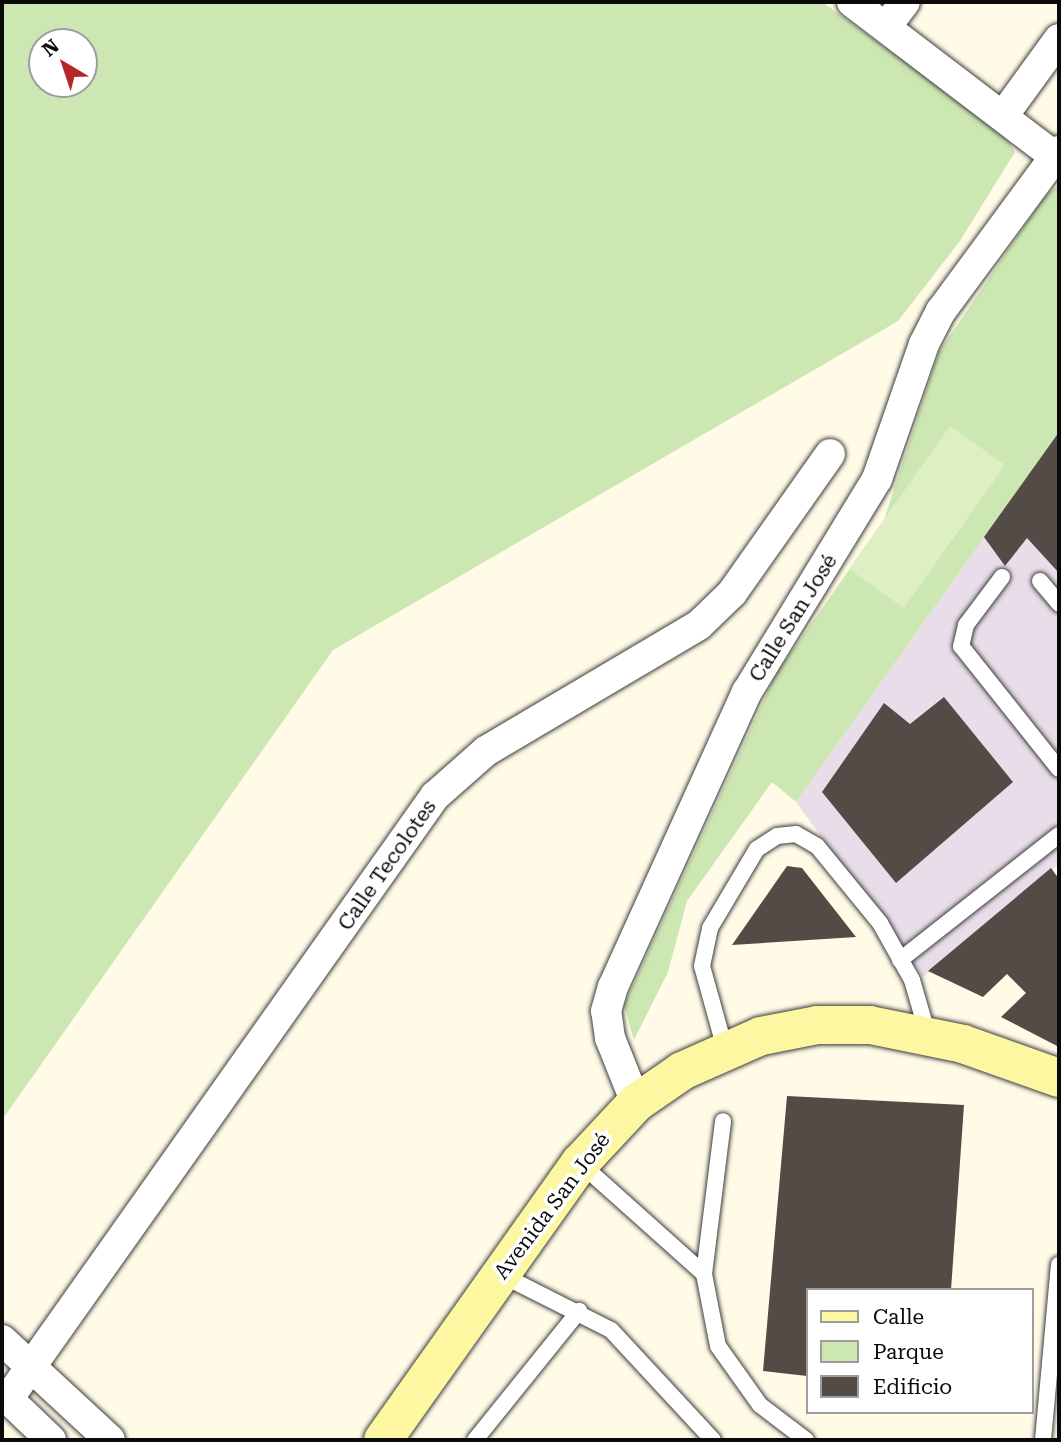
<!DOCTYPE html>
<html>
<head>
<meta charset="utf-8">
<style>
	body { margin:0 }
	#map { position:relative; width:1061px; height:1442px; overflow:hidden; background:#fffbe7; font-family:"Roboto Serif",serif }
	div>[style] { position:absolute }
	.industrial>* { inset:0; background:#e8dde9 }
	.green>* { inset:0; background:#cce7b2 }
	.pitch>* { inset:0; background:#dfefc4 }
	.building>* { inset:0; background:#524b46 }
	.roads { filter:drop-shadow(0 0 2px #3d3d3d) drop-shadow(0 0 2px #3d3d3d) }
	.lane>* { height:16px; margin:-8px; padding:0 8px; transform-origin:8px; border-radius:8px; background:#fff }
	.street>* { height:30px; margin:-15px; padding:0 15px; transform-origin:15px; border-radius:15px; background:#fff }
	.secondary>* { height:38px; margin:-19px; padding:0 19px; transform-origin:19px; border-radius:19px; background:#fef7a2 }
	span { translate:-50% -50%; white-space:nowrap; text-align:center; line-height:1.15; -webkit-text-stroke:7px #fff; paint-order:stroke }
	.street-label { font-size:21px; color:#0a0a0a }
	.frame { position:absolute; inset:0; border:4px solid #0a0a0a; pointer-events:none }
	.legend { position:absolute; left:806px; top:1288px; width:228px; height:126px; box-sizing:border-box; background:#fff; border:2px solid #9d9d9d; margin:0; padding:9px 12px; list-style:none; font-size:21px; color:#0a0a0a }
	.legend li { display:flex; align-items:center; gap:14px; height:35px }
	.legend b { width:35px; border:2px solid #9d9d9d }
	.north { position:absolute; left:28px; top:28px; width:70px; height:70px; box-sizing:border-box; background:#fff; border:2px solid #9d9d9d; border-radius:50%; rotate:321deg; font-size:19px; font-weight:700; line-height:28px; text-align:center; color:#0a0a0a }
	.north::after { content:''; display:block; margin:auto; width:24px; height:32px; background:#b72528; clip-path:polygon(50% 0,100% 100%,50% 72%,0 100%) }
</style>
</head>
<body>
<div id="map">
	<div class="industrial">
		<i style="clip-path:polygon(1059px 432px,1059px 864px,923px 977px,796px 802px)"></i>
	</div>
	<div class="green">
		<i style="clip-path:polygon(evenodd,2px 2px,822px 2px,1002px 132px,1015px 152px,960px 241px,898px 321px,333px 650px,2px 1120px,2px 2px,42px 42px,84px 42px,84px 84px,42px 84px,42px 42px)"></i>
		<i style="clip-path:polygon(1059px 184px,1059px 432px,796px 802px,772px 782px,687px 901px,668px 972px,634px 1040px,624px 1005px,776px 674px,884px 520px,939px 352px,1044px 197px)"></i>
	</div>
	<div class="pitch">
		<i style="clip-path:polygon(950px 426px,1005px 465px,904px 608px,849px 569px)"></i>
	</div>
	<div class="building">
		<i style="clip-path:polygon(1059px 432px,1059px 573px,1027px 538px,1005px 566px,984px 537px)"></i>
		<i style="clip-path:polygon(944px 697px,1013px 782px,896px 883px,822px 792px,884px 703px,910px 724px)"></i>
		<i style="clip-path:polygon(787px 866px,802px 868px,856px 937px,732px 945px)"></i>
		<i style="clip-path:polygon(1051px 868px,1059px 879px,1059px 1047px,1001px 1017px,1026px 993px,1007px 974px,983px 997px,928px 971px)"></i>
		<i style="clip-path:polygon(787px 1096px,964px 1105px,951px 1290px,807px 1290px,807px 1376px,763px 1371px)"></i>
	</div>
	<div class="roads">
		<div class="lane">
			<i style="left:1002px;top:577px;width:60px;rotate:126.9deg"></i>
			<i style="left:966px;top:625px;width:22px;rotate:103deg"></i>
			<i style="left:961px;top:646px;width:157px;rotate:51.5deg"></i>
			<i style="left:1040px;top:581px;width:30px;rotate:50deg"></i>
			<i style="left:900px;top:960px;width:202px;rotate:-38.2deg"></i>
			<i style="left:725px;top:1049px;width:86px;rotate:-105.5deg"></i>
			<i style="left:702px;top:966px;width:39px;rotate:-78deg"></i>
			<i style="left:710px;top:928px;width:92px;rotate:-59.3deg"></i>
			<i style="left:757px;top:849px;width:24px;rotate:-33deg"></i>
			<i style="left:777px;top:836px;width:19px;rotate:-6deg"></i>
			<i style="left:796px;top:834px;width:24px;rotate:30deg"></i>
			<i style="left:817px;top:846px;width:99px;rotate:50.7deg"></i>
			<i style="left:880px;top:923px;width:65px;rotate:60.7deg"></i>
			<i style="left:912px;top:980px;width:57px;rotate:73.8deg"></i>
			<i style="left:580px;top:1163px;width:166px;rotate:41.8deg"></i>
			<i style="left:704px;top:1274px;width:73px;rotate:79deg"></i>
			<i style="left:718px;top:1346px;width:72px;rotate:54.6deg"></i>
			<i style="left:760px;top:1405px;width:58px;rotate:37.3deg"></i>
			<i style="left:500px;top:1274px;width:124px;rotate:26.8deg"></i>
			<i style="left:611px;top:1330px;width:150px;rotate:47.2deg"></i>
			<i style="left:704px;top:1274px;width:154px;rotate:-82.9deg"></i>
			<i style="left:475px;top:1440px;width:166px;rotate:-51.1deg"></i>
			<i style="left:1043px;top:1440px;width:176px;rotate:-84.8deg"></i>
		</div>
		<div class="street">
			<i style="left:852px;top:2px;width:253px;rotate:37.3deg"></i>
			<i style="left:886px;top:27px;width:31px;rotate:-53deg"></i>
			<i style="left:1003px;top:116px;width:95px;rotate:-54deg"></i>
			<i style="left:636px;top:1103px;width:70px;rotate:-111.8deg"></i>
			<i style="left:610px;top:1038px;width:27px;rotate:-98deg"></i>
			<i style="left:606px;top:1011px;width:25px;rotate:-74deg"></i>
			<i style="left:613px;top:987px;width:324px;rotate:-65.6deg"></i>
			<i style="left:747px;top:692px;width:250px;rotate:-58.6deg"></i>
			<i style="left:877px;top:479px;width:143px;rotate:-70.8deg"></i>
			<i style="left:924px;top:344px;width:37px;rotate:-63deg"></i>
			<i style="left:941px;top:311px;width:199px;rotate:-53.6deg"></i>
			<i style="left:2px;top:1340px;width:147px;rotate:42.8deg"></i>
			<i style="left:2px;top:1393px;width:68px;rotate:43.8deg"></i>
			<i style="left:8px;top:1399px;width:739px;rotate:-54.7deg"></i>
			<i style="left:435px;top:796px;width:68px;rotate:-41.4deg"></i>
			<i style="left:486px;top:751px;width:247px;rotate:-30.6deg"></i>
			<i style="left:699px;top:625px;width:46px;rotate:-44.1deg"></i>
			<i style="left:732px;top:593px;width:170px;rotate:-54.8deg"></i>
		</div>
		<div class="secondary">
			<i style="left:383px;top:1440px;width:340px;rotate:-54.6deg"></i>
			<i style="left:580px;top:1163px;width:82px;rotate:-47deg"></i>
			<i style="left:636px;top:1103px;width:56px;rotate:-34.8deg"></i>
			<i style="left:682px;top:1071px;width:86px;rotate:-23.9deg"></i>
			<i style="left:761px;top:1036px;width:57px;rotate:-11.1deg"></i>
			<i style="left:817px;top:1025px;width:53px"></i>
			<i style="left:870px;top:1025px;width:95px;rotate:11.5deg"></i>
			<i style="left:963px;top:1044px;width:102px;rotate:19.5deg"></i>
		</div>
	</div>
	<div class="street-label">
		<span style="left:793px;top:618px;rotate:-58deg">Calle San José</span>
		<span style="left:387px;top:865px;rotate:-55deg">Calle Tecolotes</span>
		<span style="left:552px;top:1206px;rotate:-53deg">Avenida San José</span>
	</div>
	<div class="frame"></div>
	<ul class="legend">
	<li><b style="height:9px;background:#fef7a2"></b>Calle</li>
	<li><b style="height:19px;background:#cce7b2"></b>Parque</li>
	<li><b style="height:19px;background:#524b46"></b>Edificio</li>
	</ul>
	<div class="north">N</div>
</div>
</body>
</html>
